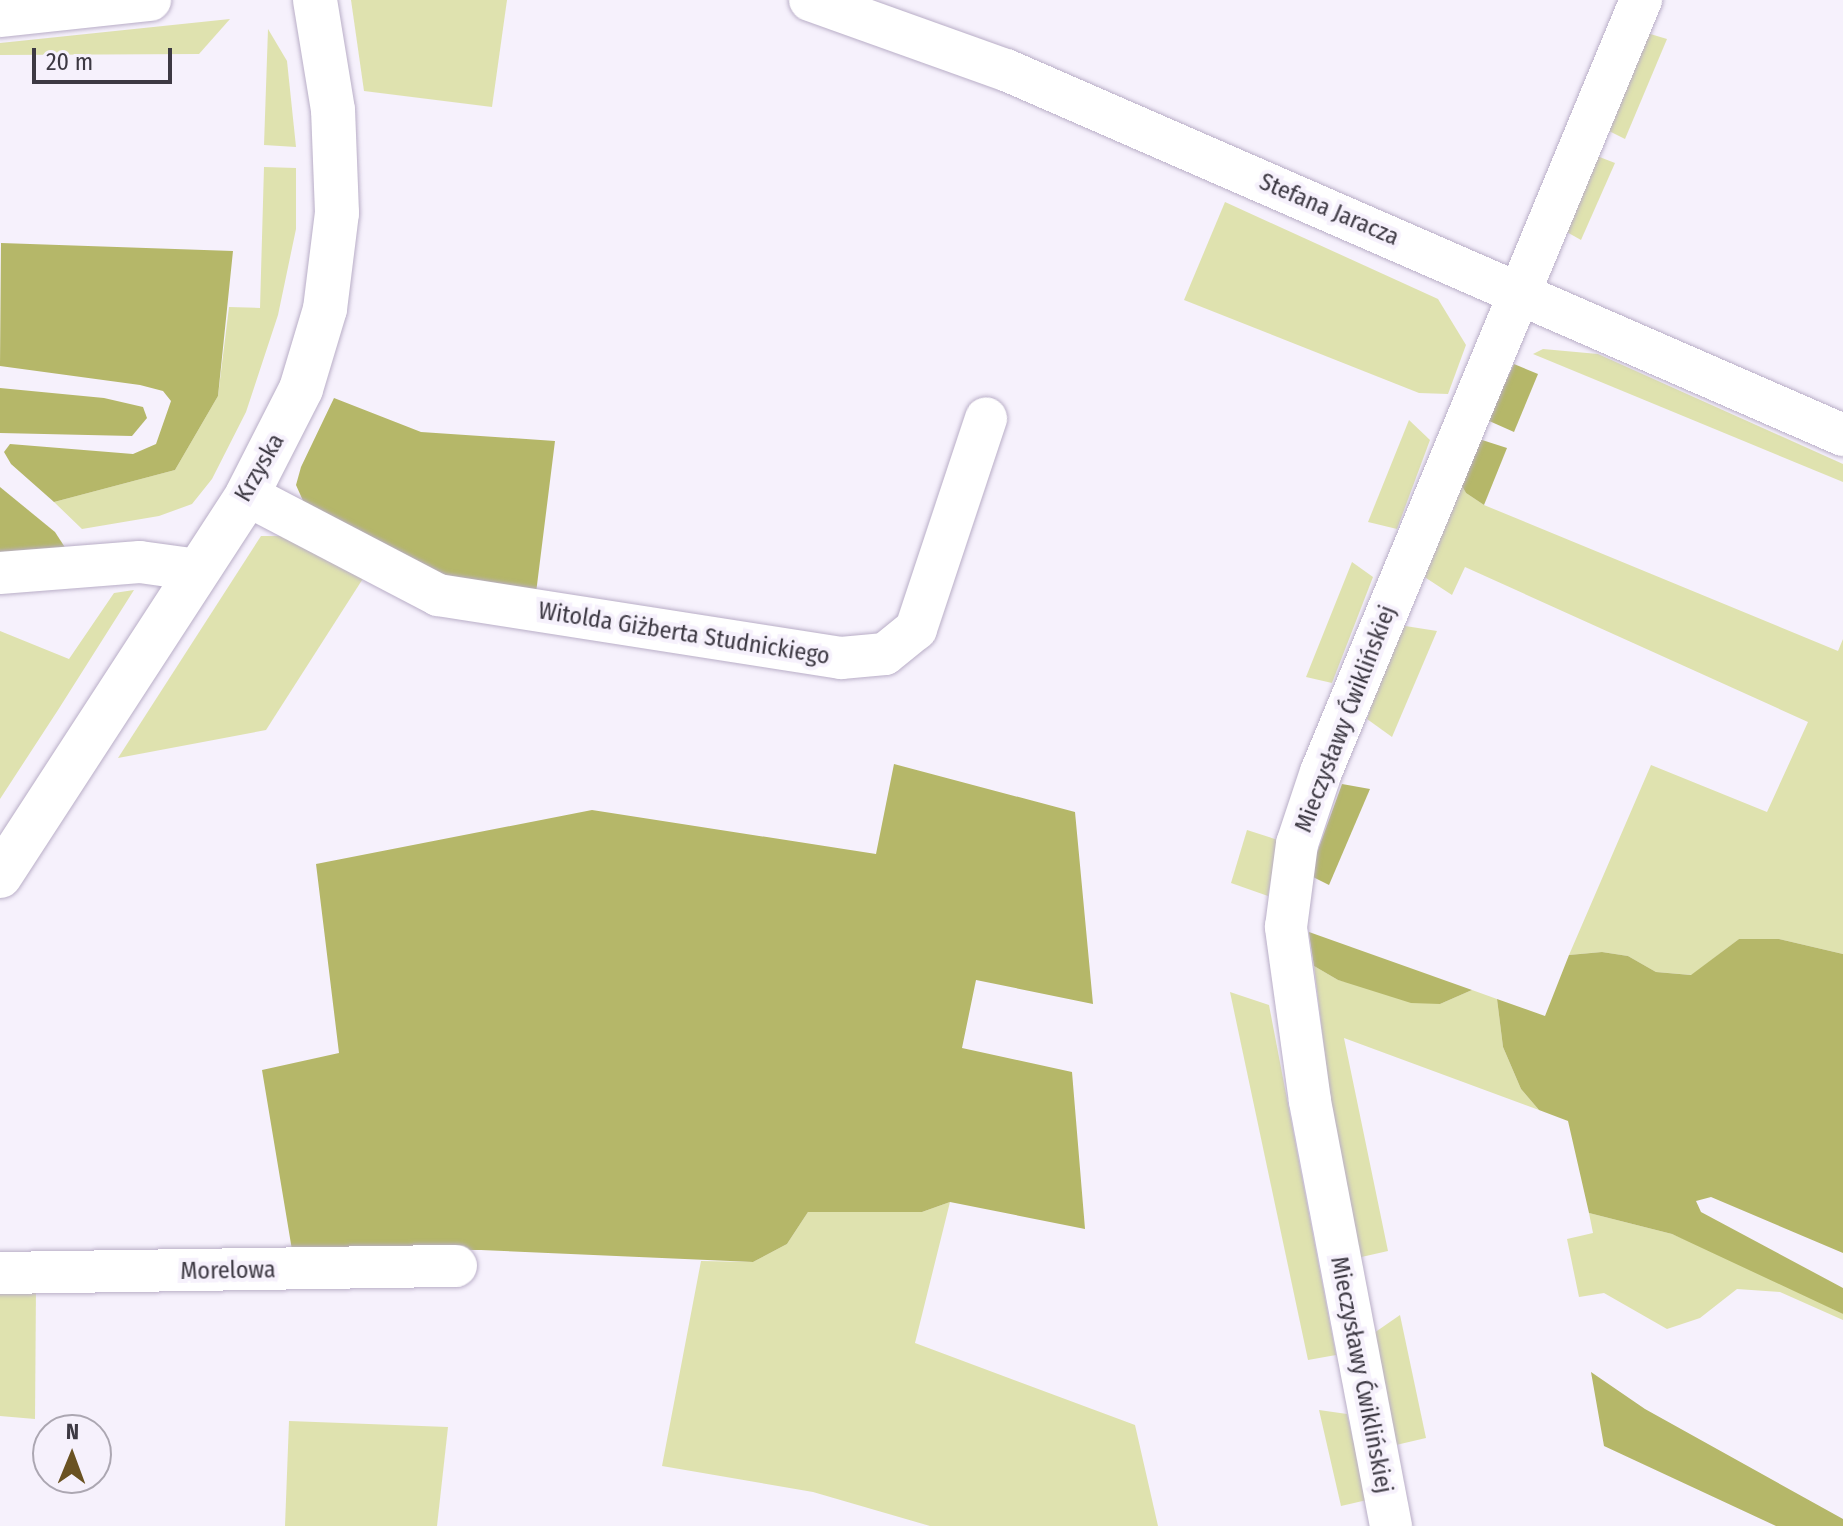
<!DOCTYPE html>
<html>
<head>
<meta charset="utf-8">
<style>
	body { margin:0 }
	#map { position:relative; width:1843px; height:1526px; overflow:hidden; background:#f6f1fc; font-family:"Fira Sans Condensed",sans-serif }
	div>[style] { position:absolute }
	.green>* { inset:0; background:#dfe2af }
	.forest>* { inset:0; background:#b5b769 }
	.roads { filter:drop-shadow(0 0 2px #b9aec7) drop-shadow(0 0 2px #b9aec7) }
	.minor>* { height:42px; margin:-21px; padding:0 21px; transform-origin:21px; border-radius:21px; background:#fff }
	.tertiary>* { height:44px; margin:-22px; padding:0 22px; transform-origin:22px; border-radius:22px; background:#fff }
	span { translate:-50% -50%; white-space:nowrap; text-align:center; line-height:1.15; -webkit-text-stroke:8px #f6f1fc; paint-order:stroke }
	.street-label { font-size:24px; color:#3d3943 }
	.north { position:absolute; left:32px; top:1414px; width:80px; height:80px; box-sizing:border-box; background:#f6f1fc; border:2px solid #aca7b2; border-radius:50%; rotate:1deg; font-size:22px; font-weight:700; line-height:32px; text-align:center; color:#3d3943 }
	.north::after { content:''; display:block; margin:auto; width:28px; height:36px; background:#6a5222; clip-path:polygon(50% 0,100% 100%,50% 72%,0 100%) }
	.scale { position:absolute; left:32px; top:48px; width:140px; height:36px; box-sizing:border-box; border:4px solid #3d3943; border-top:0; padding-left:10px; font-size:24px; line-height:28px; white-space:nowrap; color:#3d3943; -webkit-text-stroke:6px #f6f1fc; paint-order:stroke }
</style>
</head>
<body>
<div id="map">
	<div class="green">
		<i style="clip-path:polygon(351px 0,507px 0,492px 107px,364px 91px)"></i>
		<i style="clip-path:polygon(230px 19px,199px 54px,0 55px,0 43px)"></i>
		<i style="clip-path:polygon(268px 29px,287px 61px,296px 147px,264px 145px)"></i>
		<i style="clip-path:polygon(1647px 33px,1667px 39px,1625px 139px,1607px 130px)"></i>
		<i style="clip-path:polygon(1597px 156px,1615px 163px,1581px 240px,1565px 231px)"></i>
		<i style="clip-path:polygon(264px 167px,296px 168px,296px 229px,278px 315px,246px 412px,212px 479px,192px 504px,159px 516px,82px 529px,54px 502px,175px 470px,218px 396px,229px 307px,260px 308px)"></i>
		<i style="clip-path:polygon(1225px 202px,1438px 299px,1466px 345px,1448px 394px,1419px 393px,1184px 300px)"></i>
		<i style="clip-path:polygon(1543px 349px,1598px 354px,1843px 464px,1843px 482px,1533px 354px)"></i>
		<i style="clip-path:polygon(1409px 420px,1430px 440px,1397px 529px,1368px 522px)"></i>
		<i style="clip-path:polygon(1459px 481px,1466px 493px,1484px 505px,1838px 651px,1843px 639px,1843px 954px,1779px 939px,1739px 939px,1692px 975px,1656px 972px,1628px 956px,1602px 952px,1569px 955px,1651px 765px,1767px 812px,1808px 722px,1465px 567px,1452px 595px,1423px 576px)"></i>
		<i style="clip-path:polygon(261px 536px,291px 536px,364px 577px,266px 730px,118px 758px)"></i>
		<i style="clip-path:polygon(1352px 562px,1373px 577px,1332px 683px,1306px 677px)"></i>
		<i style="clip-path:polygon(134px 590px,58px 710px,0 799px,0 631px,69px 659px,114px 593px)"></i>
		<i style="clip-path:polygon(1399px 625px,1437px 631px,1392px 737px,1367px 719px)"></i>
		<i style="clip-path:polygon(1247px 830px,1278px 840px,1268px 896px,1231px 883px)"></i>
		<i style="clip-path:polygon(1314px 966px,1338px 980px,1440px 1004px,1472px 990px,1497px 999px,1503px 1047px,1521px 1089px,1539px 1110px,1344px 1038px,1388px 1251px,1357px 1258px,1335px 1135px)"></i>
		<i style="clip-path:polygon(1230px 992px,1269px 1005px,1336px 1355px,1308px 1360px)"></i>
		<i style="clip-path:polygon(950px 1202px,915px 1343px,1135px 1425px,1158px 1526px,930px 1526px,813px 1492px,662px 1466px,701px 1261px,753px 1262px,787px 1244px,808px 1212px,922px 1212px)"></i>
		<i style="clip-path:polygon(1589px 1213px,1672px 1234px,1749px 1266px,1843px 1314px,1843px 1320px,1780px 1292px,1737px 1289px,1700px 1318px,1667px 1329px,1604px 1293px,1579px 1297px,1567px 1239px,1593px 1233px)"></i>
		<i style="clip-path:polygon(0 1286px,36px 1286px,35px 1419px,0 1416px)"></i>
		<i style="clip-path:polygon(1400px 1315px,1426px 1438px,1396px 1445px,1374px 1333px)"></i>
		<i style="clip-path:polygon(1319px 1410px,1347px 1414px,1367px 1500px,1341px 1506px)"></i>
		<i style="clip-path:polygon(289px 1421px,448px 1427px,437px 1526px,285px 1526px)"></i>
	</div>
	<div class="forest">
		<i style="clip-path:polygon(1px 243px,233px 251px,218px 396px,175px 470px,54px 502px,11px 464px,4px 452px,10px 444px,133px 454px,156px 444px,171px 401px,163px 391px,140px 385px,0 366px)"></i>
		<i style="clip-path:polygon(1514px 364px,1538px 374px,1514px 432px,1487px 420px)"></i>
		<i style="clip-path:polygon(0 388px,104px 398px,143px 407px,147px 418px,132px 436px,0 433px)"></i>
		<i style="clip-path:polygon(334px 398px,421px 432px,555px 441px,536px 593px,445px 576px,304px 503px,296px 485px,301px 467px)"></i>
		<i style="clip-path:polygon(1479px 439px,1507px 448px,1484px 505px,1466px 493px,1459px 481px)"></i>
		<i style="clip-path:polygon(0 487px,55px 532px,66px 549px,0 555px)"></i>
		<i style="clip-path:polygon(894px 764px,1075px 812px,1093px 1004px,976px 980px,962px 1048px,1072px 1072px,1085px 1229px,950px 1202px,922px 1212px,808px 1212px,787px 1244px,753px 1262px,481px 1250px,292px 1250px,262px 1070px,339px 1053px,316px 864px,592px 810px,876px 854px)"></i>
		<i style="clip-path:polygon(1342px 784px,1370px 789px,1329px 885px,1309px 875px)"></i>
		<i style="clip-path:polygon(1309px 933px,1309px 932px,1472px 990px,1440px 1004px,1411px 1003px,1338px 980px,1314px 966px)"></i>
		<i style="clip-path:polygon(1739px 939px,1779px 939px,1843px 954px,1843px 1253px,1711px 1197px,1696px 1201px,1701px 1212px,1843px 1288px,1843px 1314px,1672px 1234px,1589px 1213px,1568px 1121px,1539px 1110px,1521px 1089px,1503px 1047px,1497px 999px,1545px 1016px,1569px 955px,1602px 952px,1628px 956px,1656px 972px,1691px 975px)"></i>
		<i style="clip-path:polygon(1591px 1372px,1645px 1409px,1843px 1519px,1843px 1526px,1776px 1526px,1604px 1446px)"></i>
	</div>
	<div class="roads">
		<div class="minor">
			<i style="left:810px;top:0;width:208px;rotate:19.7deg"></i>
			<i style="left:1006px;top:70px;width:913px;rotate:23.56deg"></i>
			<i style="left:0;top:16px;width:151px;rotate:-6.1deg"></i>
			<i style="left:247px;top:495px;width:216px;rotate:27.6deg"></i>
			<i style="left:438px;top:595px;width:408px;rotate:8.9deg"></i>
			<i style="left:841px;top:658px;width:44px;rotate:-5.2deg"></i>
			<i style="left:885px;top:654px;width:40px;rotate:-39deg"></i>
			<i style="left:916px;top:629px;width:222px;rotate:-71.6deg"></i>
			<i style="left:0;top:573px;width:140px;rotate:-4.5deg"></i>
			<i style="left:140px;top:562px;width:59px;rotate:7.9deg"></i>
			<i style="left:0;top:1273px;width:456px;rotate:-0.9deg"></i>
			<i style="left:1391px;top:1526px;width:433px;rotate:-100.8deg"></i>
			<i style="left:1310px;top:1101px;width:176px;rotate:-97.9deg"></i>
			<i style="left:1286px;top:927px;width:84px;rotate:-82.5deg"></i>
			<i style="left:1297px;top:844px;width:76px;rotate:-71.6deg"></i>
			<i style="left:1321px;top:772px;width:836px;rotate:-67.49deg"></i>
		</div>
		<div class="tertiary">
			<i style="left:0;top:876px;width:454px;rotate:-57deg"></i>
			<i style="left:247px;top:495px;width:119px;rotate:-63deg"></i>
			<i style="left:301px;top:389px;width:84px;rotate:-73.3deg"></i>
			<i style="left:325px;top:309px;width:97px;rotate:-82.9deg"></i>
			<i style="left:337px;top:213px;width:103px;rotate:-92.2deg"></i>
			<i style="left:333px;top:110px;width:111px;rotate:-99.3deg"></i>
		</div>
	</div>
	<div class="street-label">
		<span style="left:1329px;top:210px;rotate:23deg">Stefana Jaracza</span>
		<span style="left:260px;top:468px;rotate:-60deg">Krzyska</span>
		<span style="left:684px;top:634px;rotate:9deg">Witolda Giżberta Studnickiego</span>
		<span style="left:1346px;top:719px;rotate:-69deg">Mieczysławy Ćwiklińskiej</span>
		<span style="left:228px;top:1271px;rotate:-1deg">Morelowa</span>
		<span style="left:1361px;top:1375px;rotate:79deg">Mieczysławy Ćwiklińskiej</span>
	</div>
	<div class="north">N</div>
	<div class="scale">20 m</div>
</div>
</body>
</html>
